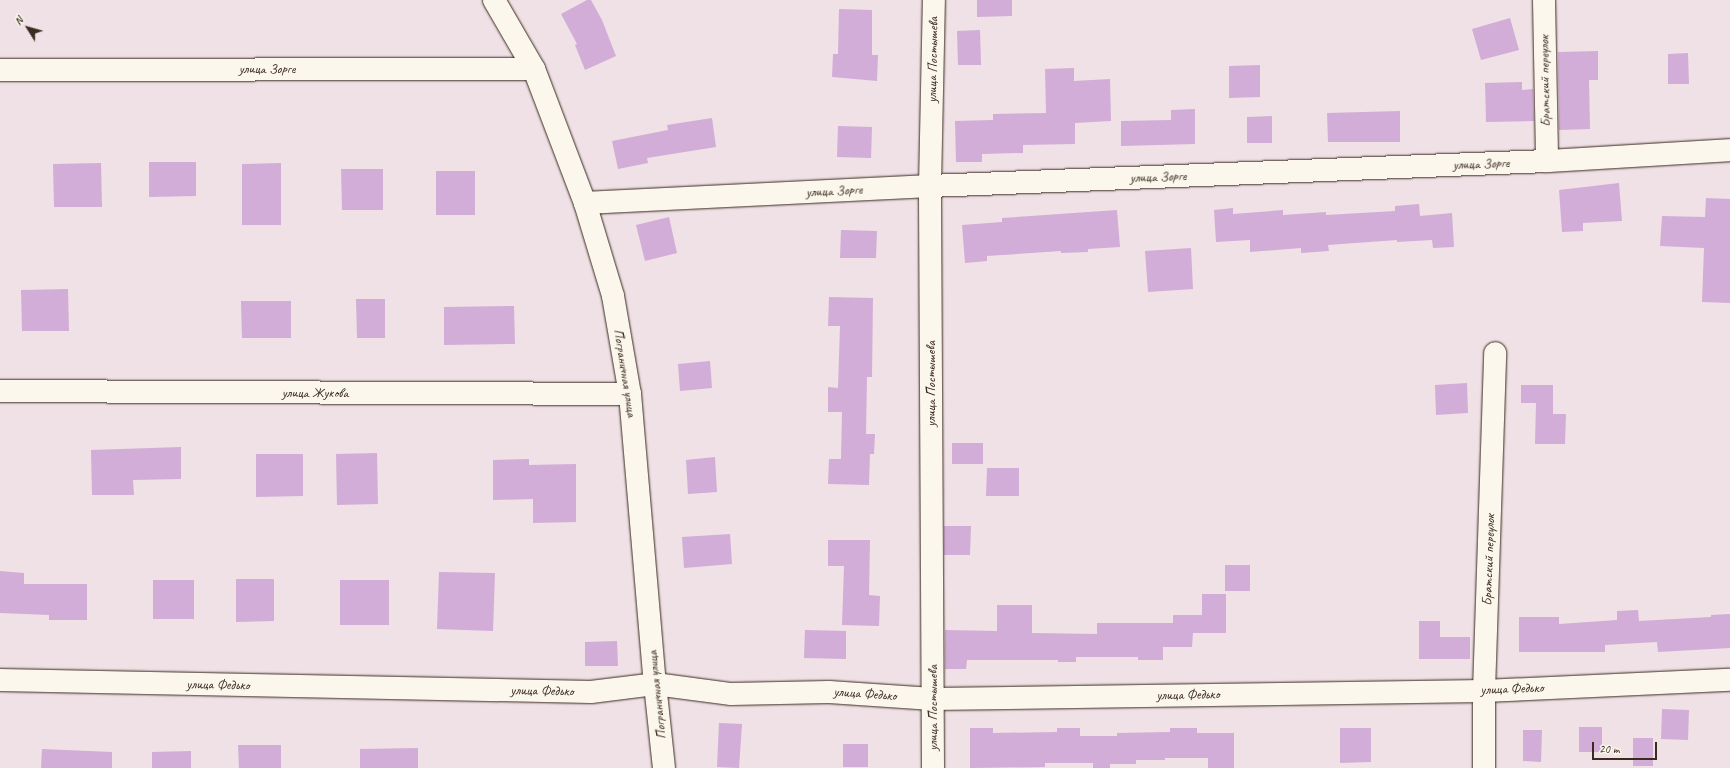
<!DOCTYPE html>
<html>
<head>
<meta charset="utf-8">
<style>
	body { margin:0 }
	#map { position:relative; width:1730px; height:768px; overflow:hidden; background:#efe1e6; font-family:Caveat,sans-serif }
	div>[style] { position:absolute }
	.building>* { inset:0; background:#d2add7 }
	.roads { filter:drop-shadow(0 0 1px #3b2a1e) drop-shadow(0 0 1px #3b2a1e) }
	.street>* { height:22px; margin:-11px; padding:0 11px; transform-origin:11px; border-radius:11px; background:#fbf7ec }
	span { translate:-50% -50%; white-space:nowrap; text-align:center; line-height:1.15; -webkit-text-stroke:3.5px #fbf7ec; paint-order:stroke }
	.street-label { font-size:14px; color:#3b2a1e }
	.north { position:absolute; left:8px; top:8px; width:40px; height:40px; -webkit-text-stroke:3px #fbf7ec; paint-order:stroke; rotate:307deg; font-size:11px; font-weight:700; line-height:16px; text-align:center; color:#3b2a1e }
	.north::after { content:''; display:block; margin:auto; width:14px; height:18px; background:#3b2a1e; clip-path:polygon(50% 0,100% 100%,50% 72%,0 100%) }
	.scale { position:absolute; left:1592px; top:742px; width:65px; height:18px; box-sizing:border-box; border:2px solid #3b2a1e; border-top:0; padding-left:5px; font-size:12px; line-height:14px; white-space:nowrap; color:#3b2a1e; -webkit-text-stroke:3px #fbf7ec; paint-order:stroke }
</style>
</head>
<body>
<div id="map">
	<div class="building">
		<i style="clip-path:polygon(587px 0,591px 0,602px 20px,616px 56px,585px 70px,575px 45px,577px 44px,561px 14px)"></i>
		<i style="clip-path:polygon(977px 0,1012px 0,1012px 16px,977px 17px)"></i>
		<i style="clip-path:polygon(839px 9px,872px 10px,872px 55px,878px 55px,877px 81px,832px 77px,833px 54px,838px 54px)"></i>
		<i style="clip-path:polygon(1510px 18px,1519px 50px,1481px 60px,1472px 29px)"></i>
		<i style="clip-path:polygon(980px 30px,981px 65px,958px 65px,957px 31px)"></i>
		<i style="clip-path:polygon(1598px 51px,1598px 80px,1589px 80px,1590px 129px,1559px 130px,1558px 52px)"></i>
		<i style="clip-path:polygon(1688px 53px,1689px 84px,1668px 84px,1668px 54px)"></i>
		<i style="clip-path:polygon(1260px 65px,1260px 97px,1229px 98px,1229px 66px)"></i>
		<i style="clip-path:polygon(1074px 68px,1074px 81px,1110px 79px,1111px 121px,1075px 123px,1075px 144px,1023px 145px,1023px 153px,982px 154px,982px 162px,956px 162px,955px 121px,993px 120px,993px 114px,1046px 113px,1045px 69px)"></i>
		<i style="clip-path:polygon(1522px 82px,1522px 90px,1533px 89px,1534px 121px,1486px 122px,1485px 83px)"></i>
		<i style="clip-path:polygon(1195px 109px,1195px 144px,1121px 146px,1121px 121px,1171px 120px,1171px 110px)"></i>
		<i style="clip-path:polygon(1400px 111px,1400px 142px,1328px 142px,1327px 113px)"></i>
		<i style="clip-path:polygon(1272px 116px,1272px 143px,1247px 143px,1247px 117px)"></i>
		<i style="clip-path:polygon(712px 118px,716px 147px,647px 158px,648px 163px,618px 169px,612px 141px,668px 130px,667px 125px)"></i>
		<i style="clip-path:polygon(838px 126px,872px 127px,871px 158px,837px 157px)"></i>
		<i style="clip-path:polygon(149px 162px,196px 162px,196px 196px,149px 197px)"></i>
		<i style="clip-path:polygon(101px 163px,102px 207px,54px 207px,53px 164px)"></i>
		<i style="clip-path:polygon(281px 163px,281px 225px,242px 225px,242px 164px)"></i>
		<i style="clip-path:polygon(341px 169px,383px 169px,383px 210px,342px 210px)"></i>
		<i style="clip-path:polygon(436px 171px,475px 171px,475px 215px,436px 215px)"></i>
		<i style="clip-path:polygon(1619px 183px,1622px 221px,1583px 223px,1583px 231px,1562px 232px,1559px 190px)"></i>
		<i style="clip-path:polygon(1706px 198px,1730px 199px,1730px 303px,1702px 302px,1704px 248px,1660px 246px,1662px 216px,1705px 217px)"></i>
		<i style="clip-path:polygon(1419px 204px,1420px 216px,1452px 213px,1454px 247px,1433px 248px,1432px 240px,1397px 242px,1397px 240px,1328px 245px,1329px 251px,1301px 253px,1301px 248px,1250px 252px,1250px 240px,1216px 242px,1214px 210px,1233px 208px,1233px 214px,1283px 210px,1283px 215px,1326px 212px,1326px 215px,1395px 211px,1395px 206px)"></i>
		<i style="clip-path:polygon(1117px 210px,1120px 247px,1088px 249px,1088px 252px,1061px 253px,1061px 251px,987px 256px,987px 261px,965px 263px,962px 225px,1002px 222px,1002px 218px)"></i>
		<i style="clip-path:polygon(669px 217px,677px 253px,645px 261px,636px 225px)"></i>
		<i style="clip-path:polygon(841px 230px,877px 231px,876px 258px,840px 258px)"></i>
		<i style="clip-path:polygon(1191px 248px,1193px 289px,1148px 292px,1145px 251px)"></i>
		<i style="clip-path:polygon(68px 289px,69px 331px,22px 331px,21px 290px)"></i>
		<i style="clip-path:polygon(829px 297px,873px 298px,872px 377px,867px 377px,866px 434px,875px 434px,874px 454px,870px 454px,869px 485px,828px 484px,829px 459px,841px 459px,842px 412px,828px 412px,828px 387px,838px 388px,840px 326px,828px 326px)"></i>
		<i style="clip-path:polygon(356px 299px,385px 299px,385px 338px,357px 338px)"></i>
		<i style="clip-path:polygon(241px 301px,291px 301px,291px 338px,242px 338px)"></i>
		<i style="clip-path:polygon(514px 306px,515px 344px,444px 345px,444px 307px)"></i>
		<i style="clip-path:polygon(710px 361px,712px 388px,680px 391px,678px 364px)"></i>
		<i style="clip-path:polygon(1467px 383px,1468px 413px,1436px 415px,1435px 385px)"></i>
		<i style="clip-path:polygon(1521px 385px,1553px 385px,1553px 414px,1566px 414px,1565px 444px,1535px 444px,1536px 403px,1521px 403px)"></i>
		<i style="clip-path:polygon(952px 443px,983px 443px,983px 464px,952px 464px)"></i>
		<i style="clip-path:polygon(181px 447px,181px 479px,133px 480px,134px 495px,92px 495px,91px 450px)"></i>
		<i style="clip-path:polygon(377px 453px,378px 504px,337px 505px,336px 454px)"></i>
		<i style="clip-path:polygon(256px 454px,303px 454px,303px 496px,256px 497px)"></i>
		<i style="clip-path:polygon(715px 457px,717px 492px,688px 494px,686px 460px)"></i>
		<i style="clip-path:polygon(529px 459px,529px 465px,576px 464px,576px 522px,533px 523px,533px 499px,493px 500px,493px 460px)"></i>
		<i style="clip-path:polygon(987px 468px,1019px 468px,1019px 496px,986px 496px)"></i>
		<i style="clip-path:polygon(944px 526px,971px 526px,970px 555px,944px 555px)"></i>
		<i style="clip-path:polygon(730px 534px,732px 564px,684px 568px,682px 537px)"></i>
		<i style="clip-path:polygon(828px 540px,870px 540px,869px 595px,880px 596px,879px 626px,842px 625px,844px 566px,828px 566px)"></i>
		<i style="clip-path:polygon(1225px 565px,1250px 565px,1250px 591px,1225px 591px)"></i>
		<i style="clip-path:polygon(0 571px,24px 573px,24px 584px,87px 584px,87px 620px,49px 620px,49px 615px,0 613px)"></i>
		<i style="clip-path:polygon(439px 572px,495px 573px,493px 631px,437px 629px)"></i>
		<i style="clip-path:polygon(236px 579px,274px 579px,274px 621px,236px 622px)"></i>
		<i style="clip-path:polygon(153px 580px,194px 580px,194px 619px,153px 619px)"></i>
		<i style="clip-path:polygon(340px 580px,389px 580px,389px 625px,340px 625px)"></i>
		<i style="clip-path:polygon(1202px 594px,1226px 594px,1226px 633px,1193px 633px,1192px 647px,1163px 647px,1163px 660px,1138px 660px,1138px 657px,1076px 657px,1076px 662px,1058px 662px,1058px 660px,967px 660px,966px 669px,945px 669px,945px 630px,997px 631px,997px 605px,1032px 605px,1032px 633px,1097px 634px,1097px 623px,1173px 623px,1173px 615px,1202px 615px)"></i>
		<i style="clip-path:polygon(1638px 610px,1639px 621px,1711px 617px,1711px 615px,1730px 614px,1730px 648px,1658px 652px,1657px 642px,1605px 645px,1605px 652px,1519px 652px,1519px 617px,1559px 617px,1559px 624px,1617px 620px,1617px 611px)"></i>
		<i style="clip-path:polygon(1419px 621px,1440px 621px,1440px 637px,1470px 637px,1470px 659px,1419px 659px)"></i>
		<i style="clip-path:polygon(805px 630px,846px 631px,846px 659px,804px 658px)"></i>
		<i style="clip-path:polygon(617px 641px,618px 666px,585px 666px,585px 642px)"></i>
		<i style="clip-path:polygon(1662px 709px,1689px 710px,1688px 740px,1661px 739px)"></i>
		<i style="clip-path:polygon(719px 723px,742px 724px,739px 768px,717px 767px)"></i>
		<i style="clip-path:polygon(1579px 727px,1602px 727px,1602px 752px,1579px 752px)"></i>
		<i style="clip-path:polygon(970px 728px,993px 728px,993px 733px,1057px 732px,1057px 728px,1080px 728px,1080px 736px,1117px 736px,1117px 733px,1170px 732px,1170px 728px,1197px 728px,1197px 733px,1234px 733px,1234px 768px,1208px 768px,1208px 758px,1165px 758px,1165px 760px,1136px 760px,1136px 764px,1110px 764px,1110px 768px,1093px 768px,1093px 763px,1045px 763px,1045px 767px,970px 768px)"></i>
		<i style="clip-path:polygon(1340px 728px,1371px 728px,1371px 762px,1340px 763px)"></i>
		<i style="clip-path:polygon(1523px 730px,1542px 730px,1541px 762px,1523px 761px)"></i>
		<i style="clip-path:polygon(1633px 738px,1653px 738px,1653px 766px,1633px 766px)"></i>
		<i style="clip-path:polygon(843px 744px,868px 744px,868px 767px,843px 767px)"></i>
		<i style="clip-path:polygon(238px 745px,281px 745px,281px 768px,239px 768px)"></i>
		<i style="clip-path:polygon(418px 748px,418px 768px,360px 768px,360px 749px)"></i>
		<i style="clip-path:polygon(42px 749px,112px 752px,112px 768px,41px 768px)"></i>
		<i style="clip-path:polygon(191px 751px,191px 768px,152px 768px,152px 752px)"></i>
	</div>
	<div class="roads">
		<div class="street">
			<i style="left:494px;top:0;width:80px;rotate:59.9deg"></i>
			<i style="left:534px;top:69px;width:143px;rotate:69.2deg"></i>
			<i style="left:585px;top:203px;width:97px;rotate:73.2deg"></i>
			<i style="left:613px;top:296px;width:99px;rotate:80.2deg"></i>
			<i style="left:630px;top:394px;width:291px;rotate:85.1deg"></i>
			<i style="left:655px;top:684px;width:84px;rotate:83.9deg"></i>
			<i style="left:1544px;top:0;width:161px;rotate:88.9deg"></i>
			<i style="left:0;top:70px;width:534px;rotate:-0.11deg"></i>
			<i style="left:585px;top:203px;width:345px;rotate:-2.8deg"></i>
			<i style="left:930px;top:186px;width:618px;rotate:-2.32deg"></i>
			<i style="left:1547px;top:161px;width:183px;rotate:-3.4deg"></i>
			<i style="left:0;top:391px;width:630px;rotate:0.27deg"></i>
			<i style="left:0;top:680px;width:591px;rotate:1.16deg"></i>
			<i style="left:591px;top:692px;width:64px;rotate:-7.1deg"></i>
			<i style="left:655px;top:684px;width:77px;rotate:7.5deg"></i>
			<i style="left:731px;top:694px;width:98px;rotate:-1.2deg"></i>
			<i style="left:829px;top:692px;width:104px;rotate:3.9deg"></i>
			<i style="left:933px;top:699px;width:551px;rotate:-0.83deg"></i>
			<i style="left:1484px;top:691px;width:246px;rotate:-2.6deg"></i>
			<i style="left:933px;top:768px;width:582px;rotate:-90.3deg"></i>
			<i style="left:930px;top:186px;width:186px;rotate:-88.8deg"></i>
			<i style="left:1484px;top:768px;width:77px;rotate:-90deg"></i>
			<i style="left:1484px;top:691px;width:338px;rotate:-88.1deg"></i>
		</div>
	</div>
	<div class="street-label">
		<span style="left:933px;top:60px;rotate:-89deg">улица Постышева</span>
		<span style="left:267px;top:69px">улица Зорге</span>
		<span style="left:1545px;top:81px;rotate:-91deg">Братский переулок</span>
		<span style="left:1481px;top:164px;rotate:-2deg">улица Зорге</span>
		<span style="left:1158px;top:177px;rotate:-2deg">улица Зорге</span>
		<span style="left:834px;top:191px;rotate:-3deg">улица Зорге</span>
		<span style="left:625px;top:373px;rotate:81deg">Пограничная улица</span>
		<span style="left:931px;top:384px;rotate:-90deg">улица Постышева</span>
		<span style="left:315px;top:393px">улица Жукова</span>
		<span style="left:1489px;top:560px;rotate:-88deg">Братский переулок</span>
		<span style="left:218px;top:685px;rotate:1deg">улица Федько</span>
		<span style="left:1512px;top:689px;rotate:-2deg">улица Федько</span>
		<span style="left:542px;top:691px;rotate:1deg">улица Федько</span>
		<span style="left:865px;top:694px;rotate:4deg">улица Федько</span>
		<span style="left:657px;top:695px;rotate:-96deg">Пограничная улица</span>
		<span style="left:1188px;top:695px;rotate:-1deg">улица Федько</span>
		<span style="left:933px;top:708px;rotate:-90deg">улица Постышева</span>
	</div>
	<div class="north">N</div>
	<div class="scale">20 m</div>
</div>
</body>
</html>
